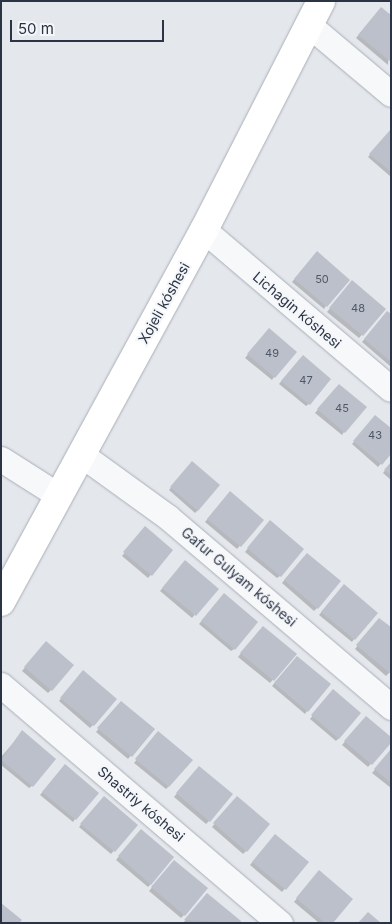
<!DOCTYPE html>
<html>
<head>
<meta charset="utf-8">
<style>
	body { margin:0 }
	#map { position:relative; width:392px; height:924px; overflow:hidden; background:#e4e7ec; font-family:Inter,sans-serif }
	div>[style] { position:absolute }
	.shadow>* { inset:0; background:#0003 }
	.building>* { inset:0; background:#bbc0ca }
	.roads { filter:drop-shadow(0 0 1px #a9aeb7) drop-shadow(0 0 1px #a9aeb7) }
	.street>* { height:25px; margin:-12.5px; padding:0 12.5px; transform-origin:12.5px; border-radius:12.5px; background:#f7f8fa }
	.secondary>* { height:28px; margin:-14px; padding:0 14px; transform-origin:14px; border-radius:14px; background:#fff }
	span { translate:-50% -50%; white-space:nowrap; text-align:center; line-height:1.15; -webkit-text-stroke:4px #f4f6f9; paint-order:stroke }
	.number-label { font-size:11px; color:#4f5766 }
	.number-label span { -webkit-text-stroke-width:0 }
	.street-label { font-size:14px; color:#2b3445 }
	.frame { position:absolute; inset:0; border:2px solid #2b3445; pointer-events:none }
	.scale { position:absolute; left:10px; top:20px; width:154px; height:22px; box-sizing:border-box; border:2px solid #2b3445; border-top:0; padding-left:6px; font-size:15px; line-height:18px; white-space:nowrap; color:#2b3445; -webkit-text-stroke:4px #f4f6f9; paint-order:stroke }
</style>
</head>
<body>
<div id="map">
	<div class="shadow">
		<i style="clip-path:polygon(378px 12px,391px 17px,388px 65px,356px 38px)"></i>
		<i style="clip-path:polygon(391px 130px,391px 177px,368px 157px)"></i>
		<i style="clip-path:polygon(314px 256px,326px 306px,324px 309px,292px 282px)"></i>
		<i style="clip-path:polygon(349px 285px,384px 309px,359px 338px,327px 312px)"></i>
		<i style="clip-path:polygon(384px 316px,391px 316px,391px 367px,362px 342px)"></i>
		<i style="clip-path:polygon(266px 333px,274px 377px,272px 380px,245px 358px)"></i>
		<i style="clip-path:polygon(300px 359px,309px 404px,306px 406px,279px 384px)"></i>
		<i style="clip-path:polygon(336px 388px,344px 432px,342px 435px,315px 413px)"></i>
		<i style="clip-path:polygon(373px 420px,391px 452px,378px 467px,352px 444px)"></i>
		<i style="clip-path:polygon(391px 463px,391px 480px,383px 473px)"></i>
		<i style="clip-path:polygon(190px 466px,198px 510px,195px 513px,169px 490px)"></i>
		<i style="clip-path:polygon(227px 496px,262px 520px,237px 549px,205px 522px)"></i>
		<i style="clip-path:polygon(267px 525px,280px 576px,277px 578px,245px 552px)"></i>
		<i style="clip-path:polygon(143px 531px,172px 551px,148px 578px,122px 556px)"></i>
		<i style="clip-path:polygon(304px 557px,317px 608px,314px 611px,282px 583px)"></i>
		<i style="clip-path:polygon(183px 565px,217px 589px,192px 618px,160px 591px)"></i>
		<i style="clip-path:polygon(342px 589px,354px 639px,352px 642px,319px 615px)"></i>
		<i style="clip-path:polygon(221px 598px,234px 649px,231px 651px,199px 624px)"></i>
		<i style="clip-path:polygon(377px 622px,391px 671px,386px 676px,355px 649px)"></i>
		<i style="clip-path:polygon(260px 630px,295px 654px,270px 683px,238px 657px)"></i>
		<i style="clip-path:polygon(43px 646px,51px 690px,48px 693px,22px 671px)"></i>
		<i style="clip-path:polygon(295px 660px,307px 711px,305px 714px,272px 686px)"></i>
		<i style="clip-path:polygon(81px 674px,93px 725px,90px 728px,59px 701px)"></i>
		<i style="clip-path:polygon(330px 694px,339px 738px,336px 741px,310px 719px)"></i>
		<i style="clip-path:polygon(118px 705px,153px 729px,128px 759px,96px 732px)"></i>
		<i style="clip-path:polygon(363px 720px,391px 741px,368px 767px,342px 745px)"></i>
		<i style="clip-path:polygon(20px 735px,32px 786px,29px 788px,1px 765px,1px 757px)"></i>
		<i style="clip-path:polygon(156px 736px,169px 786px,166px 789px,134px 763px)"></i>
		<i style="clip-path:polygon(391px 751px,391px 788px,372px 773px)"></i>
		<i style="clip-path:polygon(63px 769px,75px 819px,73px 822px,40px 795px)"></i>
		<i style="clip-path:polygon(196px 770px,209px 821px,206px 824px,174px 797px)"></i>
		<i style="clip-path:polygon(234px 800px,246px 851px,243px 854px,212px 827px)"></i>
		<i style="clip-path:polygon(101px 801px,136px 825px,111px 854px,79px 827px)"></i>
		<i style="clip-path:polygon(138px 833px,151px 884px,148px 887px,116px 860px)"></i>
		<i style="clip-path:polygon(272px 839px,307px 863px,282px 892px,250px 865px)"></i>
		<i style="clip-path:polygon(172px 864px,184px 915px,181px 918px,149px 891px)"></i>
		<i style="clip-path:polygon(316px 875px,331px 923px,319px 923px,294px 902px)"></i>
		<i style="clip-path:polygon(205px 897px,238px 923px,183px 923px)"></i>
	</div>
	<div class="building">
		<i style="clip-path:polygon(381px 7px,391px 15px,391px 62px,358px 35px)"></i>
		<i style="clip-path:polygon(391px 129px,391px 172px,369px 154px)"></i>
		<i style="clip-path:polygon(317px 251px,350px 280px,327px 307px,294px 279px)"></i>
		<i style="clip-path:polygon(352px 280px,386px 309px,363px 336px,329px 308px)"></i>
		<i style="clip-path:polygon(387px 311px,391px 314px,391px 362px,364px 339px)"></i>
		<i style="clip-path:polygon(269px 328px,297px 352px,275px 378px,247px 354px)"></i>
		<i style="clip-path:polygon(303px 355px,331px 379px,310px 405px,281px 381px)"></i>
		<i style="clip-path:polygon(339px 384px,367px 407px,345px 433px,317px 409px)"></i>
		<i style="clip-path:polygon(375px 415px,391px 428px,391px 454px,382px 465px,353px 441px)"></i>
		<i style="clip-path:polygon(192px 461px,220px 485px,198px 511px,170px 487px)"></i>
		<i style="clip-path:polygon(391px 462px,391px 475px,384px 470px)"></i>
		<i style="clip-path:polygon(230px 491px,264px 520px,241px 547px,207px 519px)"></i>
		<i style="clip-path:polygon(270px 520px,304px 549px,281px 577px,247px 548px)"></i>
		<i style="clip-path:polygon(145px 526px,173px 550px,152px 576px,123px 552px)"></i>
		<i style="clip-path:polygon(307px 553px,341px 581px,318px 609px,284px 580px)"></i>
		<i style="clip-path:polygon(185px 560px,219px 589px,196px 616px,162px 588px)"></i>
		<i style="clip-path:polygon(344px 584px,378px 613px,355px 640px,321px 612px)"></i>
		<i style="clip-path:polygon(224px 593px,258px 622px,235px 650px,201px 621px)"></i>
		<i style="clip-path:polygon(379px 618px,391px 627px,391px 674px,356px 645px)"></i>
		<i style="clip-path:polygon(263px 626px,297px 654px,274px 681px,240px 653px)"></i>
		<i style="clip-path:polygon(46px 641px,74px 665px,52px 691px,24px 667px)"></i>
		<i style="clip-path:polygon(297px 656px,331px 684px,308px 712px,274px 683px)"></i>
		<i style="clip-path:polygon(83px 670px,117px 699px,94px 726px,60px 698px)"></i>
		<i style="clip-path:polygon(333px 689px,361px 713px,339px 739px,311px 715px)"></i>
		<i style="clip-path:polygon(121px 701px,155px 729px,132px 757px,97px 728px)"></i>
		<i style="clip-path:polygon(366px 716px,391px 737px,391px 743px,372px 765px,344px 741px)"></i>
		<i style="clip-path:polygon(22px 730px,56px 759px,33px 787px,1px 760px)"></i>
		<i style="clip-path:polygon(158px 731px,193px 760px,169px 787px,135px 759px)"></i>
		<i style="clip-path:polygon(391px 749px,391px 783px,374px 769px)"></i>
		<i style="clip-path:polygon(65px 764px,99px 793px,76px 820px,42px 792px)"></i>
		<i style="clip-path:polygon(199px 766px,233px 794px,210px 822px,176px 793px)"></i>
		<i style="clip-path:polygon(104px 796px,138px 825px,115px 852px,80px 824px)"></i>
		<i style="clip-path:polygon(237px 796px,270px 824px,247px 852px,213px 823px)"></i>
		<i style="clip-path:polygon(141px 829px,174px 857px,151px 885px,118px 856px)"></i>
		<i style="clip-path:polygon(275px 834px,309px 862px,286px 890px,252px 862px)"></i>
		<i style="clip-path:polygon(174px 860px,208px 888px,185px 916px,151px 887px)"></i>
		<i style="clip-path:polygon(319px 870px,353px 899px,333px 923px,325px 923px,296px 898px)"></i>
		<i style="clip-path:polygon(207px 893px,241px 921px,240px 923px,184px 920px)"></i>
		<i style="clip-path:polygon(1px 903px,22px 920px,19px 923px,1px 923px)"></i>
		<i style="clip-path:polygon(368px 912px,381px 923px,358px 923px)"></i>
	</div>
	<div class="roads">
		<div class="street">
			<i style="left:309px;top:25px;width:107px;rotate:40.1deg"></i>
			<i style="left:204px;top:230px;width:245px;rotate:40.4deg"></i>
			<i style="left:82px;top:455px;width:107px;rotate:35.9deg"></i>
			<i style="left:169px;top:518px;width:292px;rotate:40.4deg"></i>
			<i style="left:1px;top:459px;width:69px;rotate:32.5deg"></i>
			<i style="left:1px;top:685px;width:367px;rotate:40.5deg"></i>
		</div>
		<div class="secondary">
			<i style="left:1px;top:602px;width:424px;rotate:-61.4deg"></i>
			<i style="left:204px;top:230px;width:257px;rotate:-62.9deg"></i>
		</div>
	</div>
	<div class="number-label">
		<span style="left:322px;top:279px">50</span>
		<span style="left:358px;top:308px">48</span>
		<span style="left:272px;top:353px">49</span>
		<span style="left:306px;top:380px">47</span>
		<span style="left:342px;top:408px">45</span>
		<span style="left:375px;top:435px">43</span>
	</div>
	<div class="street-label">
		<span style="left:164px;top:303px;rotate:-61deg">Xojeli kóshesi</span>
		<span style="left:297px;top:310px;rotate:40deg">Lichagin kóshesi</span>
		<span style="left:239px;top:577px;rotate:40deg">Gafur Gulyam kóshesi</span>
		<span style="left:141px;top:804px;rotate:40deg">Shastriy kóshesi</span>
	</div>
	<div class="frame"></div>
	<div class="scale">50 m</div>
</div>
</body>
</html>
